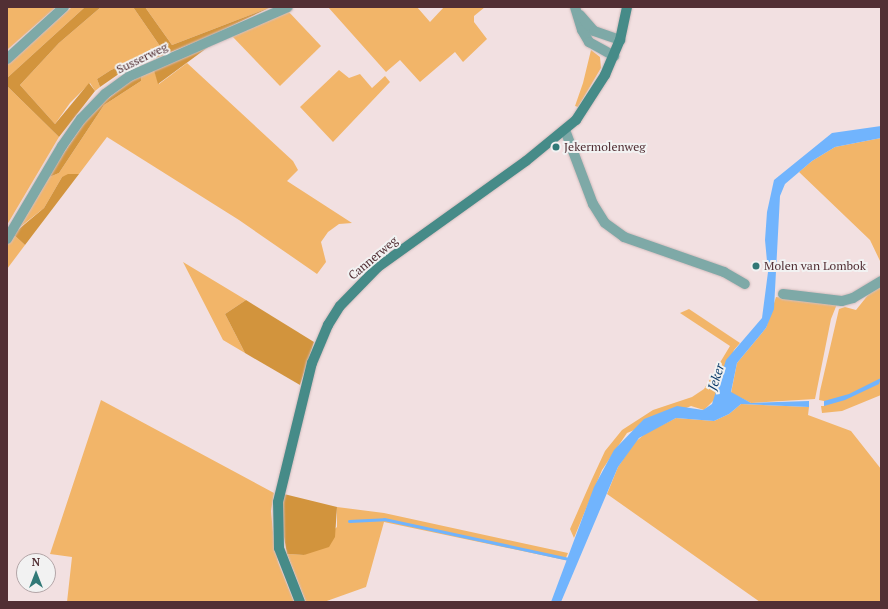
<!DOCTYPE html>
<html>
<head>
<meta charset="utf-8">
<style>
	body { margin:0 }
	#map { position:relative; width:888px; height:609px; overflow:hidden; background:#f2e0e1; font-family:"PT Serif",serif }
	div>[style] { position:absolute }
	.green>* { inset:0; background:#f2b569 }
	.forest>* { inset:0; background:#d2943d }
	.water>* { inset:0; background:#71b4fd }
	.stream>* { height:3px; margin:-1.5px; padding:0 1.5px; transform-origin:1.5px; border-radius:1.5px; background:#71b4fd }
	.roads { filter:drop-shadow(0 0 1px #d2bdbe) drop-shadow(0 0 1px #d2bdbe) }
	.minor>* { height:10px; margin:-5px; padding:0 5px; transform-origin:5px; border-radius:5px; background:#7ea9a7 }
	.secondary>* { height:10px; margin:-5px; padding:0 5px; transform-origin:5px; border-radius:5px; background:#468b88 }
	.dots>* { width:11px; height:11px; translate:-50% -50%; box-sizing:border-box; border:2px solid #f2f2f2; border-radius:50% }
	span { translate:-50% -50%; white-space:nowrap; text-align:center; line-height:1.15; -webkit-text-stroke:4px #f2f2f2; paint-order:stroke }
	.street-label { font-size:12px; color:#522f34 }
	.poi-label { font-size:12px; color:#522f34 }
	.left { translate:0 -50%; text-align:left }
	.water-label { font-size:13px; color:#0e3d6b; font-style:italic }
	.frame { position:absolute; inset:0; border:8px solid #522f34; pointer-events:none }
	.north { position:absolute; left:16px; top:553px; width:40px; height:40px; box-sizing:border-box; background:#f2f2f2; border:1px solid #b2a4a6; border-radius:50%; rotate:0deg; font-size:11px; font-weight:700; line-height:16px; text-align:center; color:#522f34 }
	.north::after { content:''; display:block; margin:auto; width:14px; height:18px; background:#317977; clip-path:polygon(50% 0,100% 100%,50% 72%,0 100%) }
</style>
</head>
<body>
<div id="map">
	<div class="green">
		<i style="clip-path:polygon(7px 7px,56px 7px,7px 50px)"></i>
		<i style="clip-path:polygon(72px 7px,85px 7px,7px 78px,7px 65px)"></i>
		<i style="clip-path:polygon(101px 7px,133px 7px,162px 49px,111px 70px,97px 79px,100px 87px,95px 91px,90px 83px,70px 103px,55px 124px,20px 85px,59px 43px)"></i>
		<i style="clip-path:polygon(145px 7px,271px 7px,172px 45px)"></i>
		<i style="clip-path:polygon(328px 7px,417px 7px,430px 22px,444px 7px,485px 7px,474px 16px,474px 22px,487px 39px,463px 62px,455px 52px,420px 82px,400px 60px,386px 72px)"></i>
		<i style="clip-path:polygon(287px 10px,321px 46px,280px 86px,231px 35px)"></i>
		<i style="clip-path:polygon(591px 50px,600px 57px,601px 68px,578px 107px,575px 106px,583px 83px)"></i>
		<i style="clip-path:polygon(187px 63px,293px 161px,298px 170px,287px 181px,352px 223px,339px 224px,328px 232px,321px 242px,326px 262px,317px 274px,239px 220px,107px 137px,79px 174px,62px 177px,44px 208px,14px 232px,47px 178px,59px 173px,104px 105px,141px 81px,142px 72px,153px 67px,159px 84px)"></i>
		<i style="clip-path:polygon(339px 70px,349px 78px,360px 74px,372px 88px,385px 76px,390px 82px,333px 142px,300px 107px)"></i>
		<i style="clip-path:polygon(7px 86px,59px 137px,7px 225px)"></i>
		<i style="clip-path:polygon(881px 138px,881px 263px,870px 240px,799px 172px,812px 161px,835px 147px)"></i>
		<i style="clip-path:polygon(13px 234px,25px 245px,7px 269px,7px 243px)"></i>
		<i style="clip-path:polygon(183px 262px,246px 300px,225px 314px,245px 353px,223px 340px)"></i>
		<i style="clip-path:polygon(881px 284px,881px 395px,842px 411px,822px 413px,821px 406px,824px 406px,824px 401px,819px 400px,820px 391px,839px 309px,845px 307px,856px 310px,872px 290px)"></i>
		<i style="clip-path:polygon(776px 297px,837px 304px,831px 319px,815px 399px,751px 403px,731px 393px,737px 363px,766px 328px)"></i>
		<i style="clip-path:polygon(689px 309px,740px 343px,734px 350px,715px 399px,704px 410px,691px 406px,627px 433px,602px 470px,574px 538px,570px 529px,592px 479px,605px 451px,622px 430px,653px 410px,692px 397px,704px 389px,730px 346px,680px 313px)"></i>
		<i style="clip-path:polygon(101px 400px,274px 493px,271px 511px,274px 543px,278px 562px,294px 602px,67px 602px,72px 557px,50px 554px)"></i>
		<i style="clip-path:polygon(741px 404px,809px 407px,808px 415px,851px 431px,881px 469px,881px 602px,760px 602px,607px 494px,618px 467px,634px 443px,646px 433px,676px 418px,714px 421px,729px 414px)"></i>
		<i style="clip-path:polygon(337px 507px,384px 513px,568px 553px,565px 560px,384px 522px,366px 587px,324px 602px,306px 602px,287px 554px,304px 555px,337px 527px)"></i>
	</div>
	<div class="forest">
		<i style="clip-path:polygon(85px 7px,101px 7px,59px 43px,20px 85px,55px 124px,89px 83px,95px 91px,59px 137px,7px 86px,7px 78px)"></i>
		<i style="clip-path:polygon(133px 7px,145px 7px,172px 45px,271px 7px,206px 38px,123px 71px,100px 87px,97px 79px,111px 70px,162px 49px)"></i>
		<i style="clip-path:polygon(215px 42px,158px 84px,153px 67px)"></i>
		<i style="clip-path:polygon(142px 72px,141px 81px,104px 105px,59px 173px,47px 178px,92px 111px)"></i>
		<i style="clip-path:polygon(68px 174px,79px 174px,25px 245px,13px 234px,44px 208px,62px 177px)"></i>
		<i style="clip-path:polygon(246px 300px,314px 342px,300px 385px,245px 353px,225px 314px)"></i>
		<i style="clip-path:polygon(284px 494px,337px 507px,335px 537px,329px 547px,304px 555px,287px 554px,281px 520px)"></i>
	</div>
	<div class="water">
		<i style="clip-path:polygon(881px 126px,881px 138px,835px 147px,812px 161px,785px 184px,780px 196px,774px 309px,766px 328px,737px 363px,731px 392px,751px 403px,809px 401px,809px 407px,741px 404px,729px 414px,714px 421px,676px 418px,639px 438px,618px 467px,561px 602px,551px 602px,594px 487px,614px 450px,644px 419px,677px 406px,703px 410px,712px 404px,726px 360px,762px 318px,768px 272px,765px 240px,767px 212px,774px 180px,832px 133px)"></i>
		<i style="clip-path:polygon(881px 378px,879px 384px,845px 400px,824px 406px,824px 401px,849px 394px)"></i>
	</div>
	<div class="stream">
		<i style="left:349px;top:521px;width:35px;rotate:-3deg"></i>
		<i style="left:384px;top:519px;width:189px;rotate:12.2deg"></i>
	</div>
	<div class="roads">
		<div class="minor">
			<i style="left:575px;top:7px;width:24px;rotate:73deg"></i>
			<i style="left:582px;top:30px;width:14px;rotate:60deg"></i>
			<i style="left:589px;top:42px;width:29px;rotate:29deg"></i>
			<i style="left:580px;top:15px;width:21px;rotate:49deg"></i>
			<i style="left:594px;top:31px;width:28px;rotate:19deg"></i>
			<i style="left:7px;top:59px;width:77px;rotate:-42.4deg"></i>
			<i style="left:565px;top:130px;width:79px;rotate:69.3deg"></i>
			<i style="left:593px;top:204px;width:22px;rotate:58deg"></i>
			<i style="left:605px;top:223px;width:24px;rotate:36deg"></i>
			<i style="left:624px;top:237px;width:106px;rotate:19.3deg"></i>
			<i style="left:724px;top:272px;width:24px;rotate:30deg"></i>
			<i style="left:7px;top:239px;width:108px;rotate:-59.4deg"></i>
			<i style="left:62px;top:146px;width:33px;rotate:-55deg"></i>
			<i style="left:81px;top:119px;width:35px;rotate:-46deg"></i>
			<i style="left:105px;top:94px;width:31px;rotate:-36deg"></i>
			<i style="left:130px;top:76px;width:172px;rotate:-23.6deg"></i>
			<i style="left:783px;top:294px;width:59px;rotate:6.8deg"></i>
			<i style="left:842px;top:301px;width:11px;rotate:-15deg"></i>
			<i style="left:853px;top:298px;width:33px;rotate:-31deg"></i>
		</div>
		<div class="secondary">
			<i style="left:300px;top:602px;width:58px;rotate:-111.3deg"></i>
			<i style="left:279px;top:548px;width:46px;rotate:-91.2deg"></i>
			<i style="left:278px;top:502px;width:143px;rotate:-76.3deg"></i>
			<i style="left:312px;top:363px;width:41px;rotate:-67.2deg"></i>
			<i style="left:328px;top:325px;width:22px;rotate:-58deg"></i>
			<i style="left:340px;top:306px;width:54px;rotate:-45.7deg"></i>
			<i style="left:378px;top:267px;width:182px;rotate:-35.6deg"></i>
			<i style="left:526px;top:161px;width:65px;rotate:-39.4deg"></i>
			<i style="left:576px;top:120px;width:54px;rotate:-57.2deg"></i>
			<i style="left:605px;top:75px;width:38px;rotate:-67deg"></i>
			<i style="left:620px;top:40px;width:34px;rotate:-78deg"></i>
		</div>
	</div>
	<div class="dots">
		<i style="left:556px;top:147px;background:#317977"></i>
		<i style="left:756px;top:266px;background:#317977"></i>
	</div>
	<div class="street-label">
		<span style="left:142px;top:58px;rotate:-26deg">Susserweg</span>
		<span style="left:373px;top:258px;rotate:-40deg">Cannerweg</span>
	</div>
	<div class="poi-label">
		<span class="left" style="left:564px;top:147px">Jekermolenweg</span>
		<span class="left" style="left:764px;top:266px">Molen van Lombok</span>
	</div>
	<div class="water-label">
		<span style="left:716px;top:377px;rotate:-72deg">Jeker</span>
	</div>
	<div class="frame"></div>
	<div class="north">N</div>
</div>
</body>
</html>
